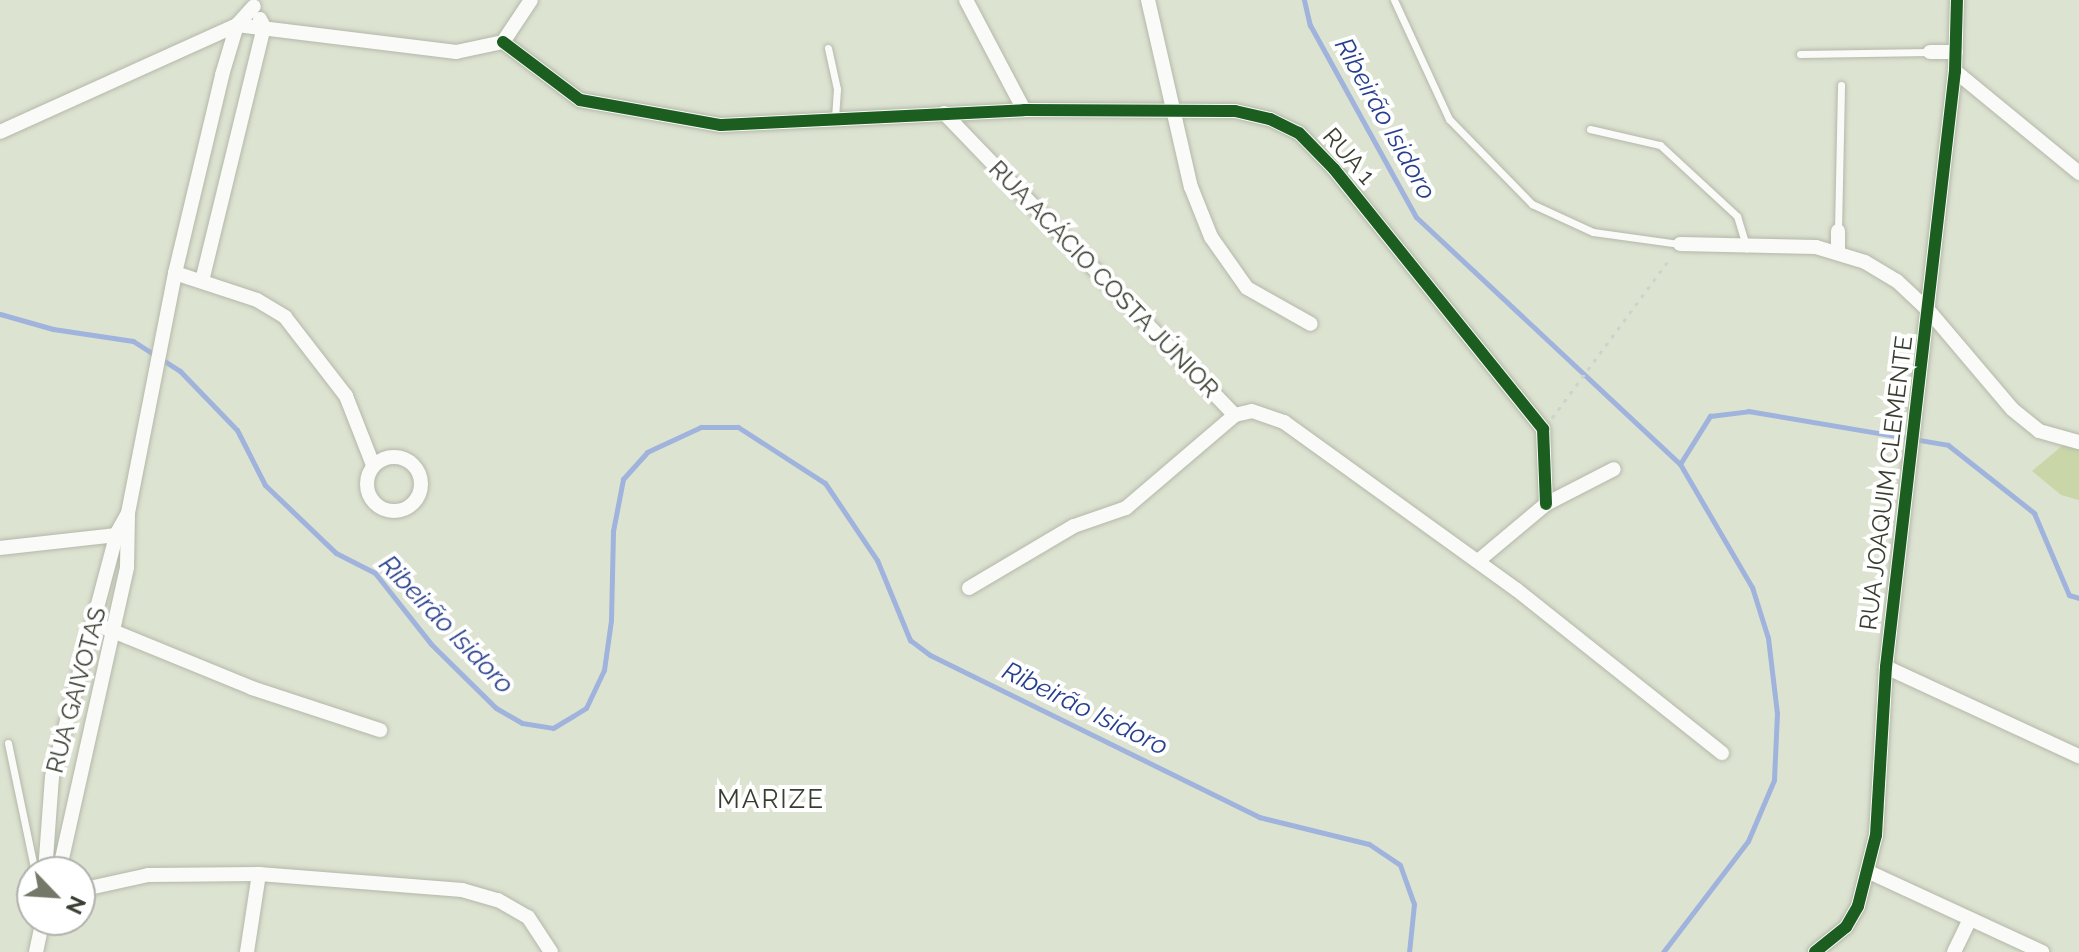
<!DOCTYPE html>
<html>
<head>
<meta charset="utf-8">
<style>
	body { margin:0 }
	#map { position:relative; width:2079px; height:952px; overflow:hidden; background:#dde3d1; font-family:Raleway,sans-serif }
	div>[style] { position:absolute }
	.green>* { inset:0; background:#c9d7a8 }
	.stream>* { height:5px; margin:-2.5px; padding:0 2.5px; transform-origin:2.5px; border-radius:2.5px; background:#9fb3dd }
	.path>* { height:3px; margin-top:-1.5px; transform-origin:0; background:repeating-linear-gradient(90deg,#d0d2cd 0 4px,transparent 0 10px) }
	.roads { filter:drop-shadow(0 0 2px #b3b8a9) drop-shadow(0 0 2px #b3b8a9) }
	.service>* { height:7px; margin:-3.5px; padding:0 3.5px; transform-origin:3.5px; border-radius:3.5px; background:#fafbf8 }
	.minor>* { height:14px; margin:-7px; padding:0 7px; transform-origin:7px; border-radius:7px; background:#fafbf8 }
	.minor>.ring { margin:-7px; padding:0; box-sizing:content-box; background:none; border:14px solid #fafbf8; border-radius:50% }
	.cycleway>* { height:12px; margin:-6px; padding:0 6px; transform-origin:6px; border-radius:6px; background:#1b5e20 }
	span { translate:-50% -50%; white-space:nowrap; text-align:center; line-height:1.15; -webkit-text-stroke:8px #fff; paint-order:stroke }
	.street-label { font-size:24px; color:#3a3e31 }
	.water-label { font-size:26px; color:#273f8d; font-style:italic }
	.neighbourhood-label { font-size:26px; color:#3a3e31; letter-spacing:2px }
	.north { position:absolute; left:16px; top:856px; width:80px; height:80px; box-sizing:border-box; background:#fff; border:2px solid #b0b2ad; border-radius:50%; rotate:115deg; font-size:22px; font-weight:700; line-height:32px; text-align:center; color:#3a3e31 }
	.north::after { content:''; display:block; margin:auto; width:28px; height:36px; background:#737869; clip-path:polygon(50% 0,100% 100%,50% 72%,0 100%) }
</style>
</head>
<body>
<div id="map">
	<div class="green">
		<i style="clip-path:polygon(2063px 445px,2079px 447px,2079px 500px,2061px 495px,2032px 471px)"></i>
	</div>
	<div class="stream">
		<i style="left:1304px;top:0;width:26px;rotate:77deg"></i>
		<i style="left:1310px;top:25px;width:219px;rotate:61.1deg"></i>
		<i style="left:1416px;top:217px;width:362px;rotate:43.1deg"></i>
		<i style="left:1680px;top:464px;width:143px;rotate:59.7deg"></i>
		<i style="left:1752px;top:587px;width:53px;rotate:72.6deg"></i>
		<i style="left:1768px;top:638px;width:76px;rotate:83.2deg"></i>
		<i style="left:1777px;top:713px;width:67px;rotate:92.6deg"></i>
		<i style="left:1774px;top:780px;width:66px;rotate:113.1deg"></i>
		<i style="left:1748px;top:841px;width:140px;rotate:127.4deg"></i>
		<i style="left:0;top:314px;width:55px;rotate:15.8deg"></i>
		<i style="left:53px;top:329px;width:81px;rotate:8.5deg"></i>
		<i style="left:133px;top:341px;width:56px;rotate:32.6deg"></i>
		<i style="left:180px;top:371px;width:82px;rotate:46deg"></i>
		<i style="left:237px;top:430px;width:62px;rotate:63deg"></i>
		<i style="left:265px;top:485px;width:98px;rotate:43.8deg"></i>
		<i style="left:336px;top:553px;width:44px;rotate:27.1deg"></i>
		<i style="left:375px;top:573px;width:90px;rotate:51.7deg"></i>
		<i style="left:431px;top:644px;width:91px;rotate:44.6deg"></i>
		<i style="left:496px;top:708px;width:30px;rotate:30deg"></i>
		<i style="left:522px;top:723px;width:31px;rotate:9deg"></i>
		<i style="left:553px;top:728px;width:23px;rotate:-31deg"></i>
		<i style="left:573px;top:716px;width:15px;rotate:-32deg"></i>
		<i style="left:586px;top:708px;width:42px;rotate:-64.7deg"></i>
		<i style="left:604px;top:670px;width:50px;rotate:-82deg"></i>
		<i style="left:611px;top:620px;width:89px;rotate:-88.7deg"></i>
		<i style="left:613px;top:531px;width:53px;rotate:-79.1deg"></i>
		<i style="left:623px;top:479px;width:36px;rotate:-48deg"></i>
		<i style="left:647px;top:452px;width:60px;rotate:-24.8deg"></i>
		<i style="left:701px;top:427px;width:37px"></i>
		<i style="left:738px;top:427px;width:103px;rotate:32.8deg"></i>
		<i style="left:825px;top:483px;width:93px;rotate:56deg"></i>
		<i style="left:877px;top:560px;width:87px;rotate:67.6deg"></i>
		<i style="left:910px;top:640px;width:25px;rotate:37deg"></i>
		<i style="left:930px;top:655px;width:367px;rotate:26.2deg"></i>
		<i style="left:1259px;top:817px;width:113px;rotate:13.8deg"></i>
		<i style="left:1369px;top:844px;width:37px;rotate:34deg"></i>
		<i style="left:1400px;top:865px;width:41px;rotate:70.3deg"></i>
		<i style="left:1414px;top:904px;width:48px;rotate:95.9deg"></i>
		<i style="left:1680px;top:464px;width:57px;rotate:-58deg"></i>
		<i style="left:1710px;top:416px;width:38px;rotate:-7deg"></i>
		<i style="left:1748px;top:411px;width:203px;rotate:9.6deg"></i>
		<i style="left:1948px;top:445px;width:110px;rotate:38.3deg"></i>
		<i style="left:2034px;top:513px;width:89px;rotate:66.9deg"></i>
		<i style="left:2069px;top:595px;width:10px;rotate:17deg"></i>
	</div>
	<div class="path">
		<i style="left:1552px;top:418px;width:200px;rotate:-53.5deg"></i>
	</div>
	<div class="roads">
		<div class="service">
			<i style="left:1394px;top:0;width:131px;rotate:65.2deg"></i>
			<i style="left:1449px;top:119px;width:119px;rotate:45.7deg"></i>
			<i style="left:1532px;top:204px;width:67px;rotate:24.7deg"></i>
			<i style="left:1593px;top:232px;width:88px;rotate:7.9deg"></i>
			<i style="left:828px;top:48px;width:42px;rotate:77.6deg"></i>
			<i style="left:837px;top:89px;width:30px;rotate:94deg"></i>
			<i style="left:1800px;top:54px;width:130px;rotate:-0.9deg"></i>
			<i style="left:1590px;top:129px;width:72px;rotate:12.9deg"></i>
			<i style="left:1660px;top:145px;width:105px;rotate:42.7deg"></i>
			<i style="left:1737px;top:216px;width:34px;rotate:73deg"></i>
			<i style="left:1838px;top:230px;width:145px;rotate:-88.8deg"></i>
			<i style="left:8px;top:743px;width:132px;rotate:78.2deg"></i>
		</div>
		<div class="minor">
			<i style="left:966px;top:0;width:124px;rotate:62.2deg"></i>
			<i style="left:1148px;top:0;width:192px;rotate:77.1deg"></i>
			<i style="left:1191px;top:187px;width:54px;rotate:68.2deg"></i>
			<i style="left:1211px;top:237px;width:62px;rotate:54.8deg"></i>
			<i style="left:1247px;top:288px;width:73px;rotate:29.4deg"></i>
			<i style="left:503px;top:42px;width:96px;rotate:37deg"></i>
			<i style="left:580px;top:100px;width:143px;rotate:10.1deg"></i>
			<i style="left:721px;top:125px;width:303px;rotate:-2.8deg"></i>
			<i style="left:1024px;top:110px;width:211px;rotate:0.3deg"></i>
			<i style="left:1235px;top:111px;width:36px;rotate:13deg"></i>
			<i style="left:1270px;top:119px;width:32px;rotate:26deg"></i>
			<i style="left:1299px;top:133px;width:50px;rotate:45.8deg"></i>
			<i style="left:1334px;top:169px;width:334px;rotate:51.2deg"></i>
			<i style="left:1543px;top:429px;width:75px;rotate:87.7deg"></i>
			<i style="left:503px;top:42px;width:50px;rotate:-56.3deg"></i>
			<i style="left:1930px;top:52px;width:26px"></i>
			<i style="left:1955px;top:71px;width:161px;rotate:39.4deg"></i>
			<i style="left:944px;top:113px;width:419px;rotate:46.1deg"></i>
			<i style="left:1235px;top:415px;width:17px;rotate:-13deg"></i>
			<i style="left:1252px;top:411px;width:34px;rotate:19deg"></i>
			<i style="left:1284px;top:422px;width:287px;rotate:35.8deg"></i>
			<i style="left:1517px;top:590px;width:262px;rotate:38.5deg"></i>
			<i style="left:0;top:132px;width:260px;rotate:-24.3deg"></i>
			<i style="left:237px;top:25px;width:221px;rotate:7deg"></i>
			<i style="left:456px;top:52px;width:48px;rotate:-12deg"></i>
			<i style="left:1680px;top:244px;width:136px;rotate:1.3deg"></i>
			<i style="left:1816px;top:247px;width:51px;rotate:17deg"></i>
			<i style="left:1865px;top:262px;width:37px;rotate:31deg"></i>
			<i style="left:1897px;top:281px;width:44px;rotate:43.2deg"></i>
			<i style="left:1929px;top:311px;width:128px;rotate:49.7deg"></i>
			<i style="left:2012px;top:409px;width:35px;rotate:39deg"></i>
			<i style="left:2039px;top:431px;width:41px;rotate:15.4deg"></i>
			<i style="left:1838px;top:251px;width:20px;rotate:-90deg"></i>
			<i style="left:175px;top:273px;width:86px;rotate:18.2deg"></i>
			<i style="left:257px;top:300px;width:33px;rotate:31deg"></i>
			<i style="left:285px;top:317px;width:100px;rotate:52.3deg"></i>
			<i style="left:346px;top:396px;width:74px;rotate:68.6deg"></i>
			<i style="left:202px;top:281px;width:261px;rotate:-76.3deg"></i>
			<i style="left:264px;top:27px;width:9px;rotate:-117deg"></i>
			<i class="ring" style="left:367px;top:457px;width:40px;height:40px"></i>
			<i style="left:0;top:548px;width:126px;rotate:-6.4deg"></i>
			<i style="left:1478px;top:561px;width:89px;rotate:-40deg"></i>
			<i style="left:1546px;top:504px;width:76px;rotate:-27.2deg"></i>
			<i style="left:969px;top:588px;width:122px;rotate:-30.6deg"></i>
			<i style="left:1074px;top:526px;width:55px;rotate:-19.1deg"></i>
			<i style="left:1126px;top:508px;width:143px;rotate:-40.5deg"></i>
			<i style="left:93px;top:623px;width:172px;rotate:22.2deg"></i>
			<i style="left:252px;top:688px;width:135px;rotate:18.2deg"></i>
			<i style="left:1886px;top:667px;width:213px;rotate:24.8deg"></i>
			<i style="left:45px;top:872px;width:95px;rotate:-85.8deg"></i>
			<i style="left:52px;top:777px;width:253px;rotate:-75.1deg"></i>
			<i style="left:117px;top:533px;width:23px;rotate:-61deg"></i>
			<i style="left:128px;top:513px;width:245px;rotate:-78.9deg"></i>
			<i style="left:175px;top:273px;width:204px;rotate:-76.6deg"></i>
			<i style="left:222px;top:75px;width:52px;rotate:-73.3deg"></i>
			<i style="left:237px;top:25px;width:25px;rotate:-48deg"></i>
			<i style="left:59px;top:872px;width:312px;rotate:-77.4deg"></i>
			<i style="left:127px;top:567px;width:54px;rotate:-88.9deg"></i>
			<i style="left:1869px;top:872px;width:191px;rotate:24.8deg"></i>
			<i style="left:80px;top:890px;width:70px;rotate:-12.4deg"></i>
			<i style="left:148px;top:875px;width:111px;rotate:-0.5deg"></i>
			<i style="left:259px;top:874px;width:204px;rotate:4.5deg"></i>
			<i style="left:462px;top:890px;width:37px;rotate:16deg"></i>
			<i style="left:498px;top:900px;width:34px;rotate:30deg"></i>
			<i style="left:528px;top:917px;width:42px;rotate:56.7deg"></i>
			<i style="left:36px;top:952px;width:33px;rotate:-78deg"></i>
			<i style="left:247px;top:952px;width:79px;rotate:-81.3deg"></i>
			<i style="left:1815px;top:952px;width:40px;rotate:-39deg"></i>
			<i style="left:1846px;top:927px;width:24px;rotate:-60deg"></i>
			<i style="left:1858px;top:906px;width:73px;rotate:-75.8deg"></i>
			<i style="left:1876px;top:835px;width:168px;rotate:-86.6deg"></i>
			<i style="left:1886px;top:667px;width:600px;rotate:-83.4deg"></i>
			<i style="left:1955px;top:71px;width:71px;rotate:-88.4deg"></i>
			<i style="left:1954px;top:952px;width:34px;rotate:-64deg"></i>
		</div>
	</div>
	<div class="cycleway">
		<i style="left:503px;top:42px;width:96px;rotate:37deg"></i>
		<i style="left:580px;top:100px;width:143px;rotate:10.1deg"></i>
		<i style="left:721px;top:125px;width:303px;rotate:-2.8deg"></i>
		<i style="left:1024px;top:110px;width:211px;rotate:0.3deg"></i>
		<i style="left:1235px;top:111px;width:36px;rotate:13deg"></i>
		<i style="left:1270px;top:119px;width:32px;rotate:26deg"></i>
		<i style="left:1299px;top:133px;width:50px;rotate:45.8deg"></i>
		<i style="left:1334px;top:169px;width:334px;rotate:51.2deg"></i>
		<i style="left:1543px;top:429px;width:75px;rotate:87.7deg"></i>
		<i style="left:1815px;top:952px;width:40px;rotate:-39deg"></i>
		<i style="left:1846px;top:927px;width:24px;rotate:-60deg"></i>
		<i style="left:1858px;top:906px;width:73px;rotate:-75.8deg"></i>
		<i style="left:1876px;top:835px;width:168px;rotate:-86.6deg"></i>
		<i style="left:1886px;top:667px;width:600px;rotate:-83.4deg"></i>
		<i style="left:1955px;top:71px;width:71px;rotate:-88.4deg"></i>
	</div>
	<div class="street-label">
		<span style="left:1349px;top:156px;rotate:49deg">RUA 1</span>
		<span style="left:1104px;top:279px;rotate:46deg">RUA ACÁCIO COSTA JÚNIOR</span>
		<span style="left:1886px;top:483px;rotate:-83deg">RUA JOAQUIM CLEMENTE</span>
		<span style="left:76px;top:690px;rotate:-75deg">RUA GAIVOTAS</span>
	</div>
	<div class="water-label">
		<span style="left:1385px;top:119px;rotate:61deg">Ribeirão Isidoro</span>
		<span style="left:446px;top:625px;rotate:46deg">Ribeirão Isidoro</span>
		<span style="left:1085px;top:709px;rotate:26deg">Ribeirão Isidoro</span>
	</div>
	<div class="neighbourhood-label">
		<span style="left:771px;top:800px">MARIZE</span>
	</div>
	<div class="north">N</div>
</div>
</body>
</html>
